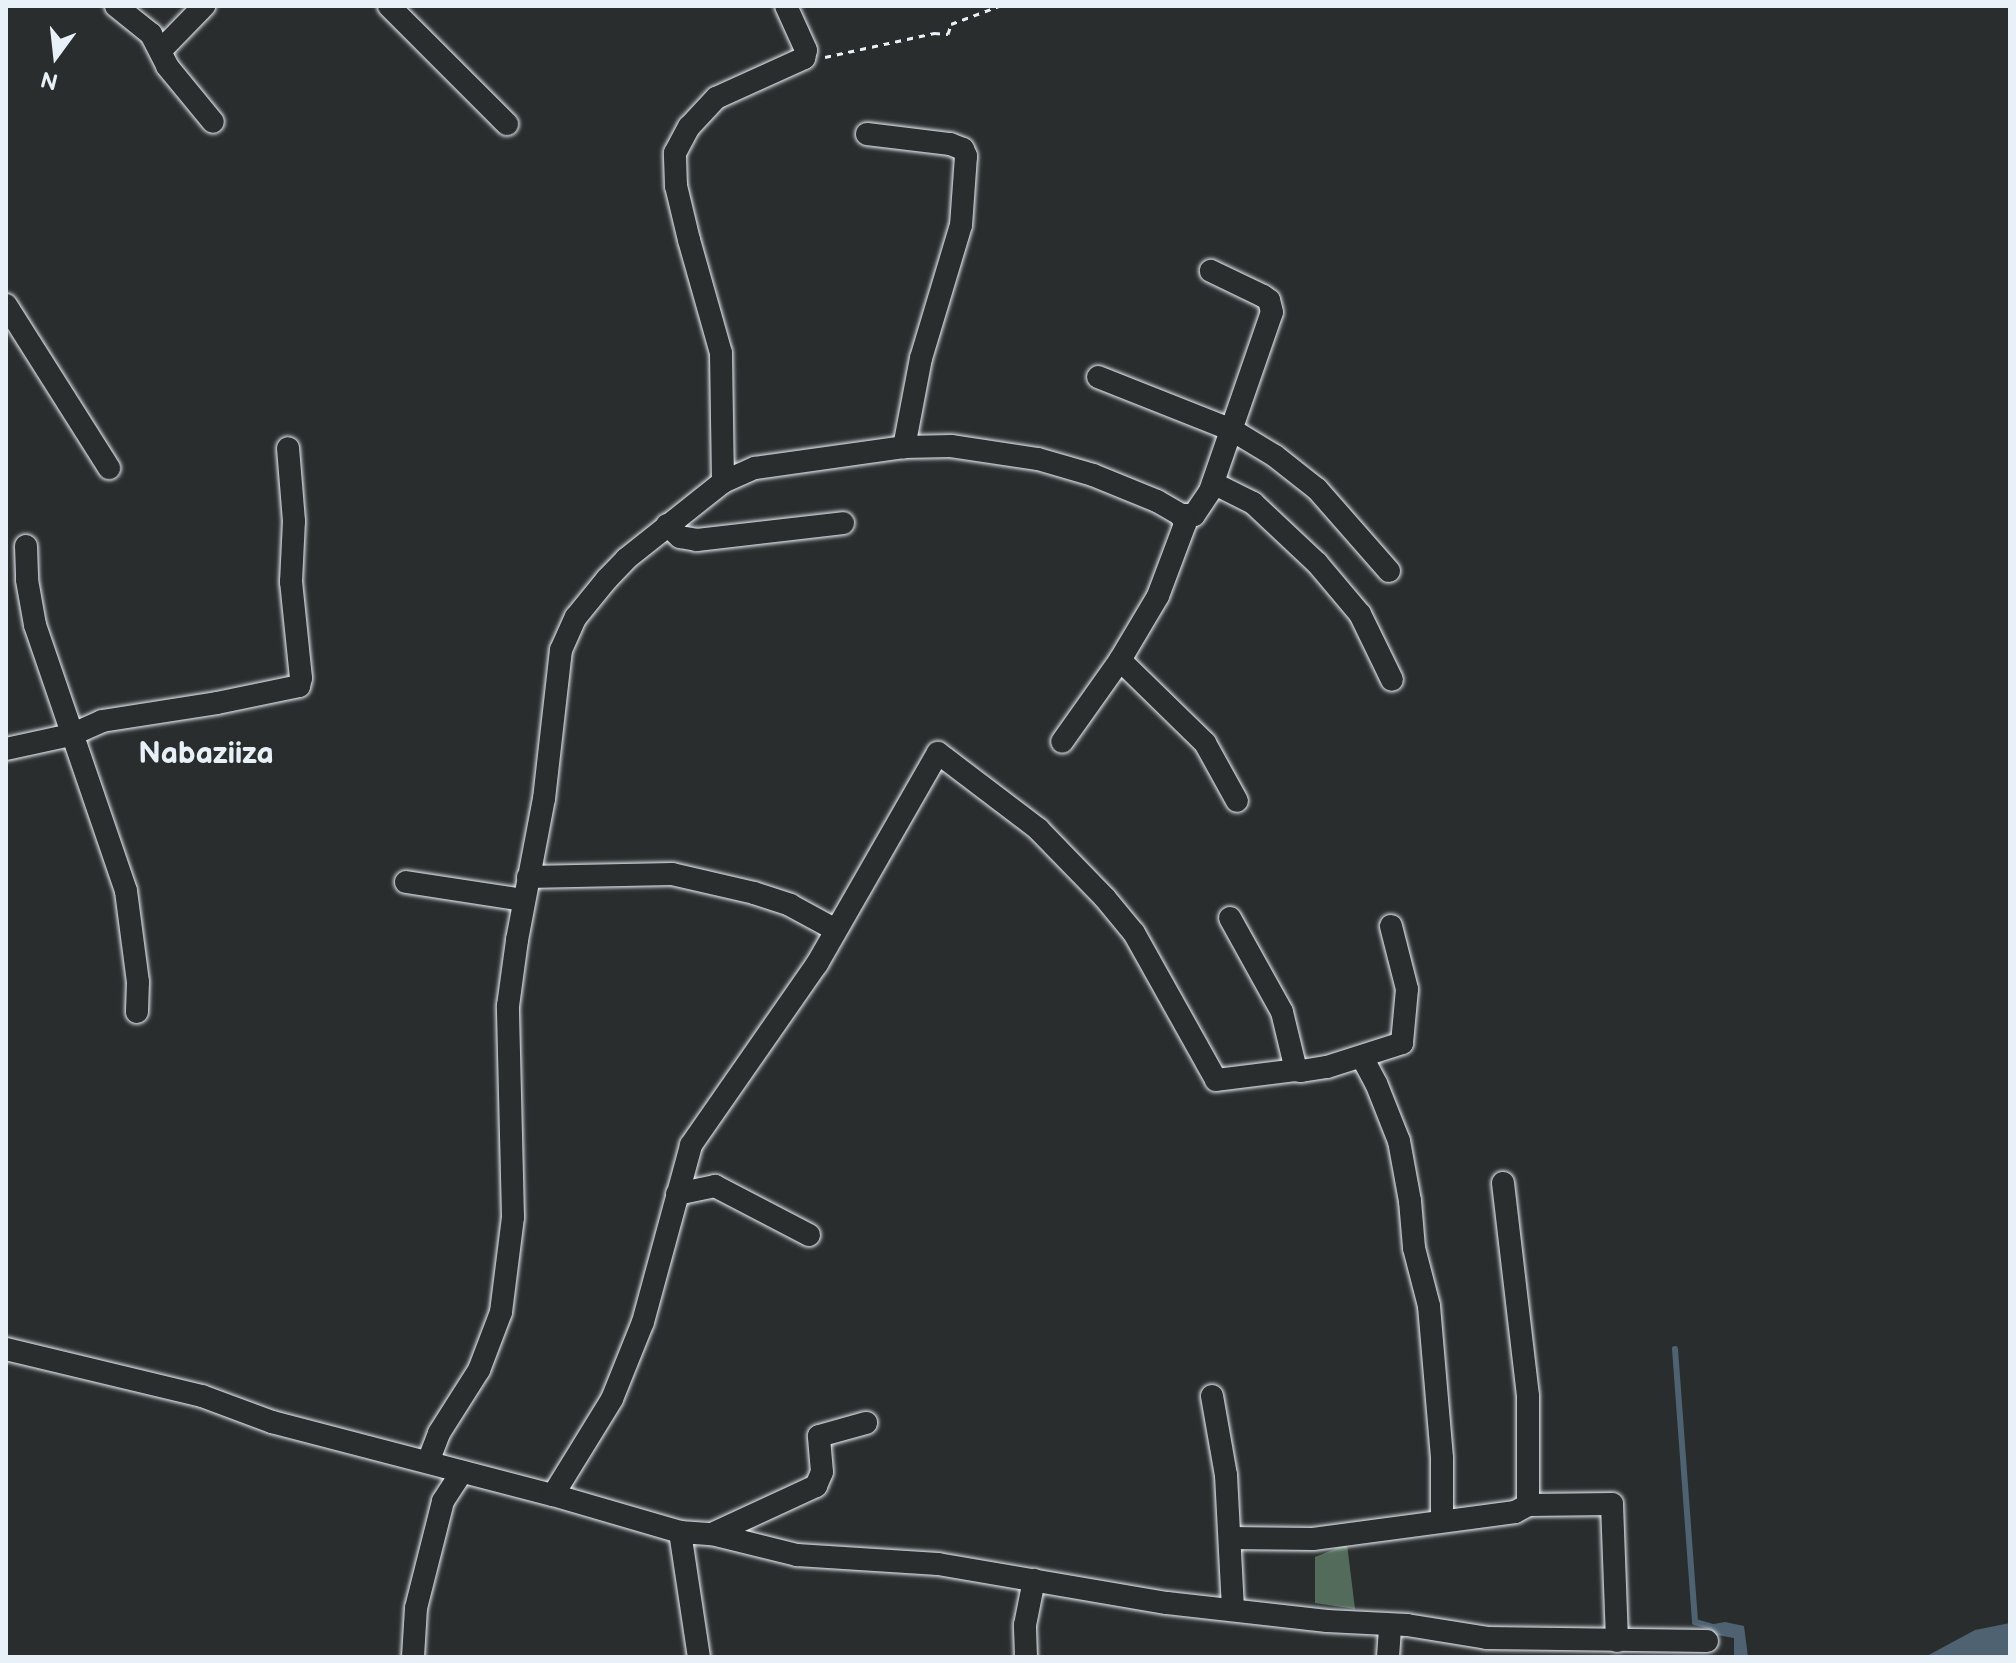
<!DOCTYPE html>
<html>
<head>
<meta charset="utf-8">
<style>
	body { margin:0 }
	#map { position:relative; width:2016px; height:1663px; overflow:hidden; background:#2a2d2e; font-family:"Balsamiq Sans",sans-serif }
	div>[style] { position:absolute }
	.green>* { inset:0; background:#526b5a }
	.water>* { inset:0; background:#4e6271 }
	.stream>* { height:6px; margin:-3px; padding:0 3px; transform-origin:3px; border-radius:3px; background:#4e6271 }
	.path>* { height:3px; margin-top:-1.5px; transform-origin:0; background:repeating-linear-gradient(90deg,#e8f1f8 0 6px,transparent 0 12px) }
	.roads { filter:drop-shadow(0 0 2px #e8f1f8) drop-shadow(0 0 2px #e8f1f8) }
	.street>* { height:22px; margin:-11px; padding:0 11px; transform-origin:11px; border-radius:11px; background:#2a2d2e }
	span { translate:-50% -50%; white-space:nowrap; text-align:center; line-height:1.15; -webkit-text-stroke:6px #2a2d2e; paint-order:stroke }
	.quarter-label { font-size:30px; color:#e8f1f8; font-weight:700 }
	.frame { position:absolute; inset:0; border:8px solid #e8f1f8; pointer-events:none }
	.north { position:absolute; left:16px; top:16px; width:80px; height:80px; -webkit-text-stroke:6px #2a2d2e; paint-order:stroke; rotate:195deg; font-size:22px; font-weight:700; line-height:32px; text-align:center; color:#e8f1f8 }
	.north::after { content:''; display:block; margin:auto; width:28px; height:36px; background:#e8f1f8; clip-path:polygon(50% 0,100% 100%,50% 72%,0 100%) }
</style>
</head>
<body>
<div id="map">
	<div class="green">
		<i style="clip-path:polygon(1347px 1544px,1355px 1609px,1315px 1603px,1315px 1557px)"></i>
	</div>
	<div class="water">
		<i style="clip-path:polygon(1725px 1622px,1744px 1626px,1748px 1657px,1734px 1657px,1734px 1638px,1711px 1634px,1708px 1625px)"></i>
		<i style="clip-path:polygon(2010px 1623px,2010px 1657px,1925px 1657px,1975px 1630px)"></i>
	</div>
	<div class="stream">
		<i style="left:1675px;top:1349px;width:274px;rotate:85.8deg"></i>
		<i style="left:1695px;top:1622px;width:19px;rotate:16deg"></i>
	</div>
	<div class="path">
		<i style="left:825px;top:57px;width:112px;rotate:-12.4deg"></i>
		<i style="left:934px;top:33px;width:14px;rotate:4deg"></i>
		<i style="left:948px;top:34px;width:10px;rotate:-73deg"></i>
		<i style="left:951px;top:24px;width:51px;rotate:-20.6deg"></i>
	</div>
	<div class="roads">
		<div class="street">
			<i style="left:116px;top:6px;width:45px;rotate:38.7deg"></i>
			<i style="left:151px;top:34px;width:36px;rotate:63deg"></i>
			<i style="left:167px;top:66px;width:72px;rotate:50.6deg"></i>
			<i style="left:389px;top:6px;width:167px;rotate:45deg"></i>
			<i style="left:161px;top:50px;width:62px;rotate:-45.7deg"></i>
			<i style="left:867px;top:134px;width:84px;rotate:6.9deg"></i>
			<i style="left:950px;top:144px;width:14px;rotate:21deg"></i>
			<i style="left:963px;top:149px;width:8px;rotate:67deg"></i>
			<i style="left:966px;top:156px;width:69px;rotate:94.1deg"></i>
			<i style="left:961px;top:225px;width:139px;rotate:106.7deg"></i>
			<i style="left:921px;top:358px;width:91px;rotate:100.8deg"></i>
			<i style="left:6px;top:305px;width:193px;rotate:57.7deg"></i>
			<i style="left:1098px;top:377px;width:144px;rotate:21.6deg"></i>
			<i style="left:1232px;top:430px;width:50px;rotate:31.2deg"></i>
			<i style="left:1275px;top:456px;width:53px;rotate:38.2deg"></i>
			<i style="left:1317px;top:489px;width:109px;rotate:48.7deg"></i>
			<i style="left:723px;top:482px;width:129px;rotate:-90.9deg"></i>
			<i style="left:721px;top:353px;width:117px;rotate:-105.8deg"></i>
			<i style="left:689px;top:240px;width:56px;rotate:-103.5deg"></i>
			<i style="left:676px;top:186px;width:33px;rotate:-92deg"></i>
			<i style="left:675px;top:153px;width:30px;rotate:-62deg"></i>
			<i style="left:689px;top:127px;width:40px;rotate:-47deg"></i>
			<i style="left:716px;top:98px;width:97px;rotate:-24.4deg"></i>
			<i style="left:804px;top:58px;width:8px;rotate:-76deg"></i>
			<i style="left:806px;top:50px;width:48px;rotate:-114.4deg"></i>
			<i style="left:1213px;top:483px;width:45px;rotate:26.6deg"></i>
			<i style="left:1253px;top:503px;width:88px;rotate:43.2deg"></i>
			<i style="left:1317px;top:563px;width:67px;rotate:49.9deg"></i>
			<i style="left:1360px;top:614px;width:73px;rotate:64.1deg"></i>
			<i style="left:1181px;top:515px;width:13px"></i>
			<i style="left:1194px;top:515px;width:29px;rotate:-56deg"></i>
			<i style="left:1210px;top:491px;width:189px;rotate:-70.9deg"></i>
			<i style="left:1272px;top:312px;width:12px;rotate:-104deg"></i>
			<i style="left:1269px;top:300px;width:7px;rotate:-146deg"></i>
			<i style="left:1263px;top:296px;width:58px;rotate:-154.3deg"></i>
			<i style="left:667px;top:525px;width:18px;rotate:43deg"></i>
			<i style="left:680px;top:537px;width:17px;rotate:10deg"></i>
			<i style="left:697px;top:540px;width:147px;rotate:-6.6deg"></i>
			<i style="left:26px;top:546px;width:34px;rotate:88deg"></i>
			<i style="left:27px;top:580px;width:46px;rotate:79.9deg"></i>
			<i style="left:35px;top:625px;width:281px;rotate:71.1deg"></i>
			<i style="left:126px;top:891px;width:92px;rotate:82.5deg"></i>
			<i style="left:138px;top:982px;width:30px;rotate:92deg"></i>
			<i style="left:1120px;top:660px;width:119px;rotate:44.3deg"></i>
			<i style="left:1205px;top:743px;width:66px;rotate:61.1deg"></i>
			<i style="left:6px;top:749px;width:66px;rotate:-12.2deg"></i>
			<i style="left:71px;top:735px;width:34px;rotate:-24deg"></i>
			<i style="left:102px;top:721px;width:116px;rotate:-8.9deg"></i>
			<i style="left:217px;top:703px;width:84px;rotate:-11.7deg"></i>
			<i style="left:299px;top:686px;width:8px;rotate:-76deg"></i>
			<i style="left:301px;top:678px;width:97px;rotate:-95.9deg"></i>
			<i style="left:291px;top:582px;width:61px;rotate:-87.2deg"></i>
			<i style="left:294px;top:521px;width:73px;rotate:-94.7deg"></i>
			<i style="left:528px;top:877px;width:144px;rotate:-1.2deg"></i>
			<i style="left:672px;top:874px;width:84px;rotate:13deg"></i>
			<i style="left:754px;top:893px;width:38px;rotate:18deg"></i>
			<i style="left:790px;top:905px;width:52px;rotate:28.5deg"></i>
			<i style="left:406px;top:882px;width:118px;rotate:8.7deg"></i>
			<i style="left:1230px;top:918px;width:107px;rotate:61deg"></i>
			<i style="left:1282px;top:1012px;width:60px;rotate:76.4deg"></i>
			<i style="left:1296px;top:1070px;width:5px;rotate:11deg"></i>
			<i style="left:1301px;top:1071px;width:26px;rotate:-9deg"></i>
			<i style="left:1327px;top:1067px;width:79px;rotate:-17.7deg"></i>
			<i style="left:1402px;top:1043px;width:54px;rotate:-84.7deg"></i>
			<i style="left:1407px;top:989px;width:65px;rotate:-104.3deg"></i>
			<i style="left:1362px;top:1057px;width:30px;rotate:62deg"></i>
			<i style="left:1376px;top:1083px;width:62px;rotate:68.4deg"></i>
			<i style="left:1399px;top:1141px;width:61px;rotate:79.6deg"></i>
			<i style="left:1410px;top:1201px;width:47px;rotate:85.1deg"></i>
			<i style="left:1414px;top:1248px;width:60px;rotate:75.5deg"></i>
			<i style="left:1429px;top:1306px;width:153px;rotate:85.1deg"></i>
			<i style="left:1442px;top:1458px;width:63px;rotate:90deg"></i>
			<i style="left:1503px;top:1183px;width:214px;rotate:83.3deg"></i>
			<i style="left:1528px;top:1396px;width:109px;rotate:90deg"></i>
			<i style="left:677px;top:1194px;width:39px;rotate:-12deg"></i>
			<i style="left:715px;top:1186px;width:106px;rotate:27.5deg"></i>
			<i style="left:6px;top:1349px;width:202px;rotate:13.5deg"></i>
			<i style="left:202px;top:1396px;width:75px;rotate:20.4deg"></i>
			<i style="left:272px;top:1422px;width:290px;rotate:14.6deg"></i>
			<i style="left:553px;top:1495px;width:132px;rotate:16.2deg"></i>
			<i style="left:680px;top:1532px;width:32px;rotate:4deg"></i>
			<i style="left:712px;top:1534px;width:88px;rotate:13.9deg"></i>
			<i style="left:797px;top:1555px;width:141px;rotate:3.7deg"></i>
			<i style="left:938px;top:1564px;width:232px;rotate:9.7deg"></i>
			<i style="left:1167px;top:1603px;width:161px;rotate:6.4deg"></i>
			<i style="left:1327px;top:1621px;width:80px;rotate:2.9deg"></i>
			<i style="left:1407px;top:1625px;width:81px;rotate:9.2deg"></i>
			<i style="left:1487px;top:1638px;width:220px;rotate:0.8deg"></i>
			<i style="left:1212px;top:1396px;width:80px;rotate:80deg"></i>
			<i style="left:1226px;top:1475px;width:134px;rotate:87deg"></i>
			<i style="left:428px;top:1462px;width:31px;rotate:-69deg"></i>
			<i style="left:439px;top:1433px;width:75px;rotate:-57.6deg"></i>
			<i style="left:479px;top:1370px;width:62px;rotate:-69.2deg"></i>
			<i style="left:501px;top:1312px;width:96px;rotate:-82.8deg"></i>
			<i style="left:513px;top:1217px;width:211px;rotate:-91.4deg"></i>
			<i style="left:508px;top:1006px;width:67px;rotate:-82.2deg"></i>
			<i style="left:517px;top:940px;width:144px;rotate:-79.2deg"></i>
			<i style="left:544px;top:799px;width:150px;rotate:-83.5deg"></i>
			<i style="left:561px;top:650px;width:36px;rotate:-66deg"></i>
			<i style="left:576px;top:617px;width:49px;rotate:-50.8deg"></i>
			<i style="left:607px;top:579px;width:28px;rotate:-46deg"></i>
			<i style="left:626px;top:559px;width:124px;rotate:-38.4deg"></i>
			<i style="left:723px;top:482px;width:35px;rotate:-24deg"></i>
			<i style="left:755px;top:468px;width:150px;rotate:-8deg"></i>
			<i style="left:904px;top:447px;width:47px;rotate:-1.2deg"></i>
			<i style="left:951px;top:446px;width:88px;rotate:8.5deg"></i>
			<i style="left:1038px;top:459px;width:57px;rotate:16.2deg"></i>
			<i style="left:1093px;top:475px;width:69px;rotate:22.1deg"></i>
			<i style="left:1157px;top:501px;width:28px;rotate:30deg"></i>
			<i style="left:1181px;top:515px;width:10px;rotate:66deg"></i>
			<i style="left:1185px;top:524px;width:77px;rotate:110.6deg"></i>
			<i style="left:1158px;top:596px;width:74px;rotate:120.7deg"></i>
			<i style="left:1120px;top:660px;width:100px;rotate:125.3deg"></i>
			<i style="left:553px;top:1495px;width:113px;rotate:-58.4deg"></i>
			<i style="left:612px;top:1399px;width:83px;rotate:-68.1deg"></i>
			<i style="left:643px;top:1322px;width:183px;rotate:-74.8deg"></i>
			<i style="left:691px;top:1145px;width:221px;rotate:-55.2deg"></i>
			<i style="left:817px;top:964px;width:243px;rotate:-60.2deg"></i>
			<i style="left:938px;top:753px;width:126px;rotate:37.2deg"></i>
			<i style="left:1038px;top:829px;width:96px;rotate:45.8deg"></i>
			<i style="left:1105px;top:898px;width:45px;rotate:50.4deg"></i>
			<i style="left:1134px;top:933px;width:168px;rotate:60.8deg"></i>
			<i style="left:1216px;top:1080px;width:81px;rotate:-7.1deg"></i>
			<i style="left:680px;top:1532px;width:126px;rotate:81.4deg"></i>
			<i style="left:712px;top:1534px;width:115px;rotate:-24.8deg"></i>
			<i style="left:816px;top:1486px;width:15px;rotate:-67deg"></i>
			<i style="left:822px;top:1472px;width:36px;rotate:-95deg"></i>
			<i style="left:819px;top:1436px;width:49px;rotate:-15.5deg"></i>
			<i style="left:1231px;top:1538px;width:82px;rotate:0.7deg"></i>
			<i style="left:1313px;top:1539px;width:204px;rotate:-7.6deg"></i>
			<i style="left:1515px;top:1512px;width:15px;rotate:-28deg"></i>
			<i style="left:1528px;top:1505px;width:84px;rotate:-0.7deg"></i>
			<i style="left:1612px;top:1504px;width:137px;rotate:87.9deg"></i>
			<i style="left:413px;top:1657px;width:49px;rotate:-86.5deg"></i>
			<i style="left:416px;top:1608px;width:110px;rotate:-75.8deg"></i>
			<i style="left:443px;top:1501px;width:35px;rotate:-57deg"></i>
			<i style="left:1026px;top:1657px;width:32px;rotate:-92deg"></i>
			<i style="left:1025px;top:1625px;width:46px;rotate:-78.7deg"></i>
			<i style="left:1388px;top:1657px;width:32px;rotate:-86deg"></i>
		</div>
	</div>
	<div class="quarter-label">
		<span style="left:206px;top:754px">Nabaziiza</span>
	</div>
	<div class="frame"></div>
	<div class="north">N</div>
</div>
</body>
</html>
